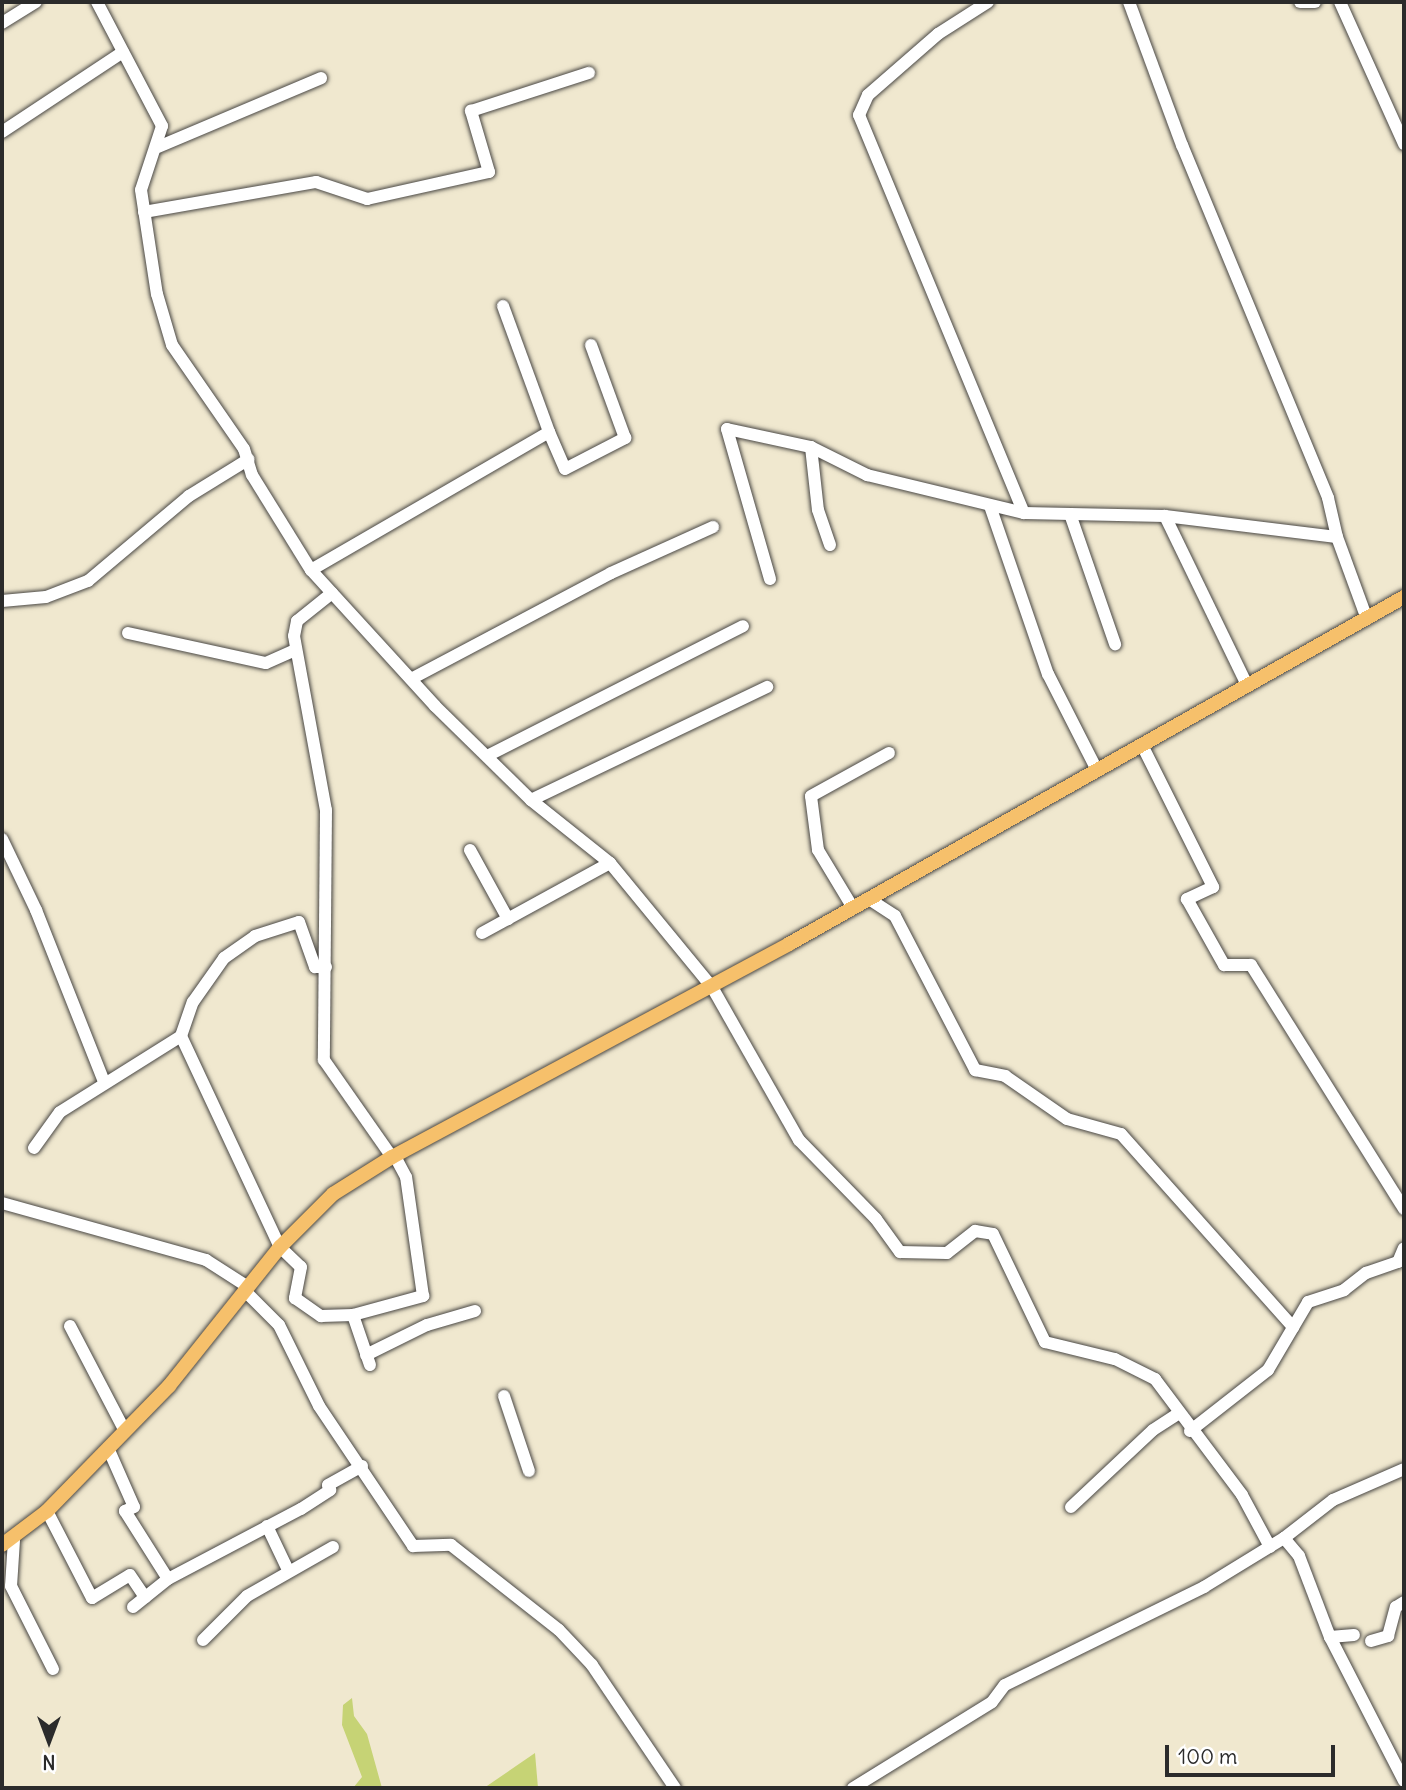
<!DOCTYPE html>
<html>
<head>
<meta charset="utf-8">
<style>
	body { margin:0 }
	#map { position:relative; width:1406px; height:1790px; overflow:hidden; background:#f0e8cf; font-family:Delius,sans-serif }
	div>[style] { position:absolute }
	.green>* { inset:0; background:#c6d375 }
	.roads { filter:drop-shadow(0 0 2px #494744) drop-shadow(0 0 2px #494744) }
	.minor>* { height:12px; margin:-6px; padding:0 6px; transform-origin:6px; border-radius:6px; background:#fff }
	.major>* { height:14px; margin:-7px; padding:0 7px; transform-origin:7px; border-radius:7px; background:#f6c06b }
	span { translate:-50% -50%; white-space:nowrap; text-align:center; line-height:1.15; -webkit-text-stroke:5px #fff; paint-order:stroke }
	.frame { position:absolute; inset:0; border:4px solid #2b2b2b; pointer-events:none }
	.north { position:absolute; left:14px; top:1706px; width:70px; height:70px; -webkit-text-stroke:5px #fff; paint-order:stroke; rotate:180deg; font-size:19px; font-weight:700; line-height:28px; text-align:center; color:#2b2b2b }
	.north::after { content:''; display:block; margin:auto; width:24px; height:32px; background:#2b2b2b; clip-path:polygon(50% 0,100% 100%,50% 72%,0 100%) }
	.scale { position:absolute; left:1165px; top:1745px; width:170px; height:32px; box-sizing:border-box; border:4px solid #2b2b2b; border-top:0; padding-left:9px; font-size:21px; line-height:24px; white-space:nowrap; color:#2b2b2b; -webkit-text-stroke:5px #fff; paint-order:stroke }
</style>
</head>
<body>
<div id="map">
	<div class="green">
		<i style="clip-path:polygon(352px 1698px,354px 1716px,367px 1734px,382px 1788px,353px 1788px,362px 1777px,342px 1725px,343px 1705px)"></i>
		<i style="clip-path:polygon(535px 1753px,538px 1788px,484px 1788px)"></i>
	</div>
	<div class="roads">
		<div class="minor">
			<i style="left:97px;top:2px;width:140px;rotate:62.3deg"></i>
			<i style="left:162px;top:126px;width:67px;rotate:108.2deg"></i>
			<i style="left:141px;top:190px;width:105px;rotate:81.3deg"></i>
			<i style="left:157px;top:294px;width:53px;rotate:73.6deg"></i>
			<i style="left:172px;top:345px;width:126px;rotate:55.3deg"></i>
			<i style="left:244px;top:449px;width:27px;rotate:73deg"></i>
			<i style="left:252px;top:475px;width:112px;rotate:58.2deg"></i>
			<i style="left:311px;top:570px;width:184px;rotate:47.6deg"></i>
			<i style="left:435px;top:706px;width:134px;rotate:44.4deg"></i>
			<i style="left:531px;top:800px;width:101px;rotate:38.6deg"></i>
			<i style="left:610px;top:863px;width:161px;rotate:50.6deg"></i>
			<i style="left:712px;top:987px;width:176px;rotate:60.4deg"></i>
			<i style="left:799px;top:1140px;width:110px;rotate:45.7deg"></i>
			<i style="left:876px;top:1219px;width:41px;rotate:54deg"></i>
			<i style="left:900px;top:1252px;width:47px;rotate:1.2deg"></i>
			<i style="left:947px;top:1253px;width:36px;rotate:-38deg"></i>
			<i style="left:975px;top:1231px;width:18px;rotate:9deg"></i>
			<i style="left:993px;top:1234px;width:120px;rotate:64.3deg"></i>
			<i style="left:1045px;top:1342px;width:72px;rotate:13.7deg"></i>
			<i style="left:1115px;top:1359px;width:45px;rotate:26.6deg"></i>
			<i style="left:1155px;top:1379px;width:145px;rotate:53.1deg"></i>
			<i style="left:1242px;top:1495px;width:59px;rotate:61.7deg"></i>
			<i style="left:988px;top:2px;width:59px;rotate:147.4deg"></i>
			<i style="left:938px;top:34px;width:93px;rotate:138.9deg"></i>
			<i style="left:868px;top:95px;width:22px;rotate:114deg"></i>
			<i style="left:859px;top:115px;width:431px;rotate:67.5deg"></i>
			<i style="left:1129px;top:2px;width:153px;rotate:69.7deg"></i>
			<i style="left:1182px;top:145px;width:382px;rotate:67.5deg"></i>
			<i style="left:1328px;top:498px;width:40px;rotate:77deg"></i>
			<i style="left:1337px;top:537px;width:87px;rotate:69.9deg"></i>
			<i style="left:1300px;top:2px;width:15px"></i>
			<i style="left:1340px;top:2px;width:156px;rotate:65.7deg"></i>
			<i style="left:2px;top:23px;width:40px;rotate:-32deg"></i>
			<i style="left:2px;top:132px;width:145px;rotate:-33.5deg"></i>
			<i style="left:158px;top:147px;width:177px;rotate:-22.9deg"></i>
			<i style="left:144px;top:212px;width:175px;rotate:-9.9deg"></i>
			<i style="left:316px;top:182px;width:54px;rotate:18.4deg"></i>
			<i style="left:367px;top:199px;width:125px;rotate:-12.5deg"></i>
			<i style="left:489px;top:172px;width:64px;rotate:-106.4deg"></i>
			<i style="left:471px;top:111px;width:124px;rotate:-17.9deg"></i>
			<i style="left:503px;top:306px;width:134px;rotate:69.9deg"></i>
			<i style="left:811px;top:447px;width:63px;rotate:83.7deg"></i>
			<i style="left:818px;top:510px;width:37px;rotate:71deg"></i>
			<i style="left:990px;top:506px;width:178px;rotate:71deg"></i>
			<i style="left:1048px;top:674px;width:108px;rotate:63deg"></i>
			<i style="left:1070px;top:514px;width:138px;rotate:70.9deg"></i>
			<i style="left:1165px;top:516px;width:188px;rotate:64.1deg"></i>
			<i style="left:311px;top:570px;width:275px;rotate:-30.1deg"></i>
			<i style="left:549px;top:432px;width:40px;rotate:66.6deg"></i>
			<i style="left:565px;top:469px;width:68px;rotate:-27.3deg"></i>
			<i style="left:625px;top:438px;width:99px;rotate:-110.1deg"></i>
			<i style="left:770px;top:579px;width:156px;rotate:-106deg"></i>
			<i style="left:727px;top:429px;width:86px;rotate:12.1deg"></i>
			<i style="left:811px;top:447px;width:63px;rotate:26.6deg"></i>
			<i style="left:867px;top:475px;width:162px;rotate:13.6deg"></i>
			<i style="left:1024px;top:513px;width:141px;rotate:1.2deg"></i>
			<i style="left:1165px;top:516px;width:173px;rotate:7deg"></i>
			<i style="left:332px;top:593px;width:45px;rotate:141.3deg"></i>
			<i style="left:297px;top:621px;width:15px;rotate:101deg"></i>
			<i style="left:294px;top:636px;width:177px;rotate:79.6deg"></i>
			<i style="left:326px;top:810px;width:250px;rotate:90.5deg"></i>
			<i style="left:324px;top:1060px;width:118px;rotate:55deg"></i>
			<i style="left:2px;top:601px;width:44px;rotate:-5.2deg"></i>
			<i style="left:46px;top:597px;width:45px;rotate:-20.9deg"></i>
			<i style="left:88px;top:581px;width:132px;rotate:-40.1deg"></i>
			<i style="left:189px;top:496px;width:70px;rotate:-31.7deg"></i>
			<i style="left:128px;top:633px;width:141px;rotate:12.3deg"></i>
			<i style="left:266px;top:663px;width:32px;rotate:-24deg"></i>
			<i style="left:411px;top:679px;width:226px;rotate:-27.9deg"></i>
			<i style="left:611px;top:573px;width:112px;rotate:-24.3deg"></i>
			<i style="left:1142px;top:745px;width:159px;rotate:63.4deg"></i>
			<i style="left:1213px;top:887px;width:29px;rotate:155deg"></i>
			<i style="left:1187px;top:899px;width:76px;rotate:60.7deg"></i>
			<i style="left:1224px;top:965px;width:27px"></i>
			<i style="left:1251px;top:965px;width:288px;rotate:57.9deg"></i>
			<i style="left:487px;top:756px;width:287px;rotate:-26.9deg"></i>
			<i style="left:531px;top:800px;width:262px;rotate:-25.6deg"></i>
			<i style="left:2px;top:839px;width:79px;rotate:64.4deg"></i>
			<i style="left:36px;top:910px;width:185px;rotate:68.4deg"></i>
			<i style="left:470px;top:850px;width:79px;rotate:61.2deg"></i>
			<i style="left:869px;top:899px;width:31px;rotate:33deg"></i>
			<i style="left:895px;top:916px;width:174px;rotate:62.5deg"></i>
			<i style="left:975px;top:1070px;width:31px;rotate:11deg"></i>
			<i style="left:1005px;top:1076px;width:75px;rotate:34.7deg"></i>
			<i style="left:1067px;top:1119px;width:56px;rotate:15.5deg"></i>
			<i style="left:1121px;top:1134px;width:259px;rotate:48.3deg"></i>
			<i style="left:853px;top:908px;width:68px;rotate:-121.1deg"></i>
			<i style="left:818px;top:850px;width:54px;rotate:-97.4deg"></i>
			<i style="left:811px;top:796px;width:89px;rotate:-28.9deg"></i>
			<i style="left:482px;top:933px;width:146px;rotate:-28.7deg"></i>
			<i style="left:181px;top:1036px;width:233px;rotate:64.9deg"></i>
			<i style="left:280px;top:1247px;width:29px;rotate:44deg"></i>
			<i style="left:301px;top:1267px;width:32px;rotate:101deg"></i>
			<i style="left:295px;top:1298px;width:32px;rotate:35deg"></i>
			<i style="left:321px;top:1316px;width:32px;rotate:-2deg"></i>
			<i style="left:34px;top:1148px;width:44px;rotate:-54.2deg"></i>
			<i style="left:60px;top:1112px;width:143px;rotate:-32.1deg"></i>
			<i style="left:181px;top:1036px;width:36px;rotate:-71deg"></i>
			<i style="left:193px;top:1002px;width:54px;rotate:-54.8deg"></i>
			<i style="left:224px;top:958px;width:38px;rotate:-35deg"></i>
			<i style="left:255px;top:936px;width:46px;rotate:-17.7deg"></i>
			<i style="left:299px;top:922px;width:48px;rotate:70.4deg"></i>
			<i style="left:315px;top:967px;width:11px"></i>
			<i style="left:2px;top:1203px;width:212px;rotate:15.6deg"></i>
			<i style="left:206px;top:1260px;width:50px;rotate:32.7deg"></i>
			<i style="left:245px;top:1291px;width:48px;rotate:45deg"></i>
			<i style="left:279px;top:1325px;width:90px;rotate:63.7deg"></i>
			<i style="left:319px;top:1406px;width:169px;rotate:56.1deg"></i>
			<i style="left:413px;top:1546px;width:38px;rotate:-2deg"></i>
			<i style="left:451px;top:1545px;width:137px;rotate:38.2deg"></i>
			<i style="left:559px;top:1630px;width:48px;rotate:46.7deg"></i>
			<i style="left:592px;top:1665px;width:148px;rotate:56deg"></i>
			<i style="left:70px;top:1326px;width:119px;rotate:62.4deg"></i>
			<i style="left:366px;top:1355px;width:68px;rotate:-26.2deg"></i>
			<i style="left:427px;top:1325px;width:50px;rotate:-16.3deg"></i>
			<i style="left:370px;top:1365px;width:53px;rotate:-108.8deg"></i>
			<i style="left:353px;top:1315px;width:73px;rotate:-15.2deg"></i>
			<i style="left:423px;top:1296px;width:120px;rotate:-98.1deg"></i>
			<i style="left:406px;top:1177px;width:24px;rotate:-118deg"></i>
			<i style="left:504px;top:1396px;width:79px;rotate:71.6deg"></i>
			<i style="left:1190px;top:1431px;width:99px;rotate:-38deg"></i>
			<i style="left:1268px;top:1370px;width:79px;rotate:-59.5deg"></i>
			<i style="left:1308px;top:1302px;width:38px;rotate:-18deg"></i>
			<i style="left:1344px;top:1290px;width:28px;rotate:-38deg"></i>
			<i style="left:1366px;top:1273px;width:34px;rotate:-19deg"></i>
			<i style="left:1398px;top:1262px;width:15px;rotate:-67deg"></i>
			<i style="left:108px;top:1448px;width:64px;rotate:66.2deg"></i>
			<i style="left:134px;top:1507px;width:10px;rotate:156deg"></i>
			<i style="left:125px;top:1511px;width:80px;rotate:57.7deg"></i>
			<i style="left:1071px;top:1507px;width:112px;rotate:-43.2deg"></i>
			<i style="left:1153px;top:1430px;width:31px;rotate:-33deg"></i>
			<i style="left:47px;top:1511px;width:98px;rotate:62.7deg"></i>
			<i style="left:92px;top:1598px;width:44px;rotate:-31.2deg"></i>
			<i style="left:130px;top:1575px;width:27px;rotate:56deg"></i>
			<i style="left:267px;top:1526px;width:49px;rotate:64.5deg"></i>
			<i style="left:1284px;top:1538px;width:23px;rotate:50deg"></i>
			<i style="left:1299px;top:1556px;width:87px;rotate:69.1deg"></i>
			<i style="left:1330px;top:1637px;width:162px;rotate:62.8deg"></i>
			<i style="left:14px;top:1540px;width:46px;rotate:93.7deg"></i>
			<i style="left:11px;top:1586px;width:93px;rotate:63.2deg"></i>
			<i style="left:133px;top:1607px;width:45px;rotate:-38.7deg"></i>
			<i style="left:168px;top:1579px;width:150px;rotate:-27.8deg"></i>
			<i style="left:301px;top:1509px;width:35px;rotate:-33deg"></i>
			<i style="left:330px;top:1490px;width:5px;rotate:-112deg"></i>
			<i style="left:328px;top:1485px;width:39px;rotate:-29deg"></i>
			<i style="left:1330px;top:1637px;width:24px;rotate:-5deg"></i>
			<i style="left:203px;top:1640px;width:62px;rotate:-45deg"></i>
			<i style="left:247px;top:1596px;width:99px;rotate:-29.7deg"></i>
			<i style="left:1371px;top:1641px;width:18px;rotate:-16deg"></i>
			<i style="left:1388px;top:1636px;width:30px;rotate:-75deg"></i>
			<i style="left:1396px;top:1607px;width:9px;rotate:-32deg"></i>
			<i style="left:853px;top:1788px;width:163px;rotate:-31.7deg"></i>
			<i style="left:992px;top:1702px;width:21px;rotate:-53deg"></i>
			<i style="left:1005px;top:1685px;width:222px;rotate:-26.2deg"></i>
			<i style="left:1204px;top:1587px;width:94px;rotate:-31.5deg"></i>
			<i style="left:1284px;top:1538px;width:62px;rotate:-37.8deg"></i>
			<i style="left:1333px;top:1500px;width:77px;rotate:-23.6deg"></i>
		</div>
		<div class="major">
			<i style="left:2px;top:1545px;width:56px;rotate:-37.1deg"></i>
			<i style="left:47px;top:1511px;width:175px;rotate:-45.7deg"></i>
			<i style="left:169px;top:1386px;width:178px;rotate:-51.4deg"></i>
			<i style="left:280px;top:1247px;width:75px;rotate:-45deg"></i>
			<i style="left:333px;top:1194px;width:70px;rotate:-32.1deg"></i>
			<i style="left:392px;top:1157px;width:451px;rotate:-28.2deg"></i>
			<i style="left:789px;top:944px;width:706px;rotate:-29.43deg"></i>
		</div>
	</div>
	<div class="frame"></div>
	<div class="north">N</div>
	<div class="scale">100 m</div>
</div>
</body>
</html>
